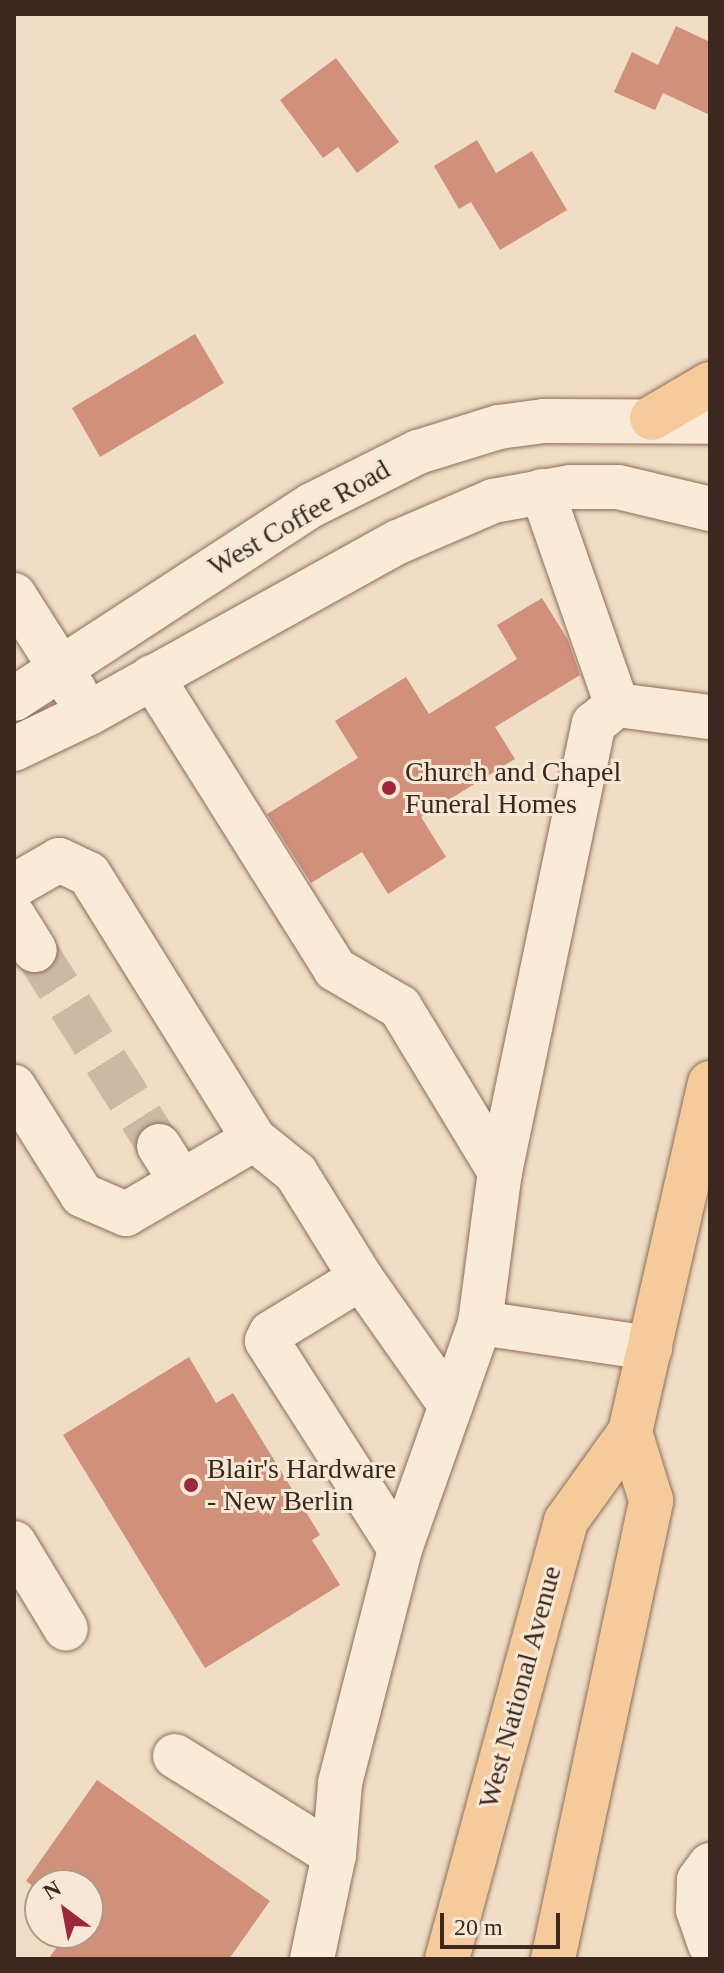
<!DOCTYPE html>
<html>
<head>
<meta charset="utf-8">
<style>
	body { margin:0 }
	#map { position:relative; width:724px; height:1973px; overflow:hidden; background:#f0ddc5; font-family:"Times New Roman",serif }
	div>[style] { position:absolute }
	.building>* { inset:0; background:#d09079 }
	.minor-tunnel>* { height:44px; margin-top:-22px; transform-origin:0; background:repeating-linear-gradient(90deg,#ccb9a4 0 44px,transparent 0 66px) }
	.roads { filter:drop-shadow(0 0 2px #8d6d5a) drop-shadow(0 0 2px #8d6d5a) }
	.minor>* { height:44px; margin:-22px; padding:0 22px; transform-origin:22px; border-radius:22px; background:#faebd9 }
	.major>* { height:44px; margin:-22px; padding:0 22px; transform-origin:22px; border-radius:22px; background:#f5cb9c }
	.dots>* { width:22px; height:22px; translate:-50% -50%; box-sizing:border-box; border:4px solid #f7e8d5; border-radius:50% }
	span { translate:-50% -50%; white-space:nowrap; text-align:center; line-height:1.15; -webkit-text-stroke:6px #f7e8d5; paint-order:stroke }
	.street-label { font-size:28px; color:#3c281f }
	.poi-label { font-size:28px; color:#3c281f }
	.left { translate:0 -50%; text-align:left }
	.frame { position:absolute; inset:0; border:16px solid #3c281f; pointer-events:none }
	.north { position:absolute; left:24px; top:1869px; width:80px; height:80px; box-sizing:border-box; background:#f7e8d5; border:2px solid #ac9b8c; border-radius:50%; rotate:328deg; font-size:22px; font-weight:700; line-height:32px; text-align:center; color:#3c281f }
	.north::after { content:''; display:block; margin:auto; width:28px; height:36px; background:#9f273b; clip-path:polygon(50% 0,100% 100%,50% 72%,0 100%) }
	.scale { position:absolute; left:440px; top:1913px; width:120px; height:36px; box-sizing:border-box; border:4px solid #3c281f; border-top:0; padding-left:10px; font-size:24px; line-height:28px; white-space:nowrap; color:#3c281f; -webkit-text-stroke:6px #f7e8d5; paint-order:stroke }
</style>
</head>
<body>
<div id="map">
	<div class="building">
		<i style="clip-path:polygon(676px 26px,710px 42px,710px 115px,663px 93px,655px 110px,614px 92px,632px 52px,658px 65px)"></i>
		<i style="clip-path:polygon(336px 58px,399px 142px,357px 173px,338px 147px,323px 158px,280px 100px)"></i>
		<i style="clip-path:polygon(477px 140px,496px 173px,532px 151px,567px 210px,500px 250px,471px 202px,459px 209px,434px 166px)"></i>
		<i style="clip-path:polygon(195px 334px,224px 383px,100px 457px,72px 408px)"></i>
		<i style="clip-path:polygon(542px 598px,568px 640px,580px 675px,495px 727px,515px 759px,421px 817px,446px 857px,388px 894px,362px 852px,311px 883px,267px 814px,358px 758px,335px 721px,406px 677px,429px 714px,517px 659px,497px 625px)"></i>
		<i style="clip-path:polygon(189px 1357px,216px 1403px,233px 1393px,320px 1535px,312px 1540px,340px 1585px,205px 1668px,63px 1435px)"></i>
		<i style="clip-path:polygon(97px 1780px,270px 1901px,229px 1959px,48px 1959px,68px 1933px,88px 1933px,88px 1885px,40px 1885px,40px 1891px,26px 1881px)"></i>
	</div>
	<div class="minor-tunnel">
		<i style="left:35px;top:950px;width:232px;rotate:57.7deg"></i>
	</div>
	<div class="roads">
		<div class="minor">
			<i style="left:542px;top:491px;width:227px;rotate:70.7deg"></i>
			<i style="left:14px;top:595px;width:114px;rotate:57.6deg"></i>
			<i style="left:152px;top:677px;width:345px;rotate:57.9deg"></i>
			<i style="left:335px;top:969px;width:75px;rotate:30.3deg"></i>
			<i style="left:400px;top:1007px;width:193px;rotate:58.8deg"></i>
			<i style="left:14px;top:699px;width:356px;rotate:-33.1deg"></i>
			<i style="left:312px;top:505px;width:119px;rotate:-26.6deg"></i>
			<i style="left:418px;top:452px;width:85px;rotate:-17.2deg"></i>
			<i style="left:499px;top:427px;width:45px;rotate:-7.6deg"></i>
			<i style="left:544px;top:421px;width:166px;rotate:0.3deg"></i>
			<i style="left:14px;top:749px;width:83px;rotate:-25.6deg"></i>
			<i style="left:89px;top:713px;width:353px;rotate:-29deg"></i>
			<i style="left:398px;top:542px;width:103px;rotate:-23.3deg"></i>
			<i style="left:493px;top:501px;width:78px;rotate:-10.3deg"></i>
			<i style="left:570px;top:487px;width:48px"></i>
			<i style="left:618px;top:487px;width:95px;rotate:13.4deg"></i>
			<i style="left:14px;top:886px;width:52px;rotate:-30deg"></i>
			<i style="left:59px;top:860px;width:33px;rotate:25deg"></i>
			<i style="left:89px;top:874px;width:312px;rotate:58.1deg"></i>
			<i style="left:254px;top:1139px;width:148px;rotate:149.6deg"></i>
			<i style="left:126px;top:1214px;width:48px;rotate:-156.6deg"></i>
			<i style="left:82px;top:1195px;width:128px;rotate:-122.2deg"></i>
			<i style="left:14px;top:917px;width:39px;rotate:58deg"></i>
			<i style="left:254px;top:1139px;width:54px;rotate:39deg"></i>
			<i style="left:296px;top:1173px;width:123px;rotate:58.2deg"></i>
			<i style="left:159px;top:1146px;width:41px;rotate:57.8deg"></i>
			<i style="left:650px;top:1348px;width:172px;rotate:-171.6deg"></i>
			<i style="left:480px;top:1323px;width:152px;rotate:-82.5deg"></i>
			<i style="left:500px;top:1172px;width:458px;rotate:-78.2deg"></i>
			<i style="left:594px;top:724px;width:30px;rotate:-40deg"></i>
			<i style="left:617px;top:705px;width:94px;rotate:7.4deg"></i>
			<i style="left:14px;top:1543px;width:100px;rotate:58.8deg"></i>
			<i style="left:400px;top:1549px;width:247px;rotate:-122.6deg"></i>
			<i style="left:267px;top:1341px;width:9px;rotate:-63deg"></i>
			<i style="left:271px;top:1333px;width:105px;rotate:-31.4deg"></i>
			<i style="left:361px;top:1278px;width:156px;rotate:54.9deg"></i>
			<i style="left:175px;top:1756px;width:187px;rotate:31.9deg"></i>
			<i style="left:710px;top:1865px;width:19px;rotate:126deg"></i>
			<i style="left:699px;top:1880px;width:30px;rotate:92deg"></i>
			<i style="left:698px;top:1910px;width:36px;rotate:71deg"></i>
			<i style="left:312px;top:1959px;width:106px;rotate:-78.1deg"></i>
			<i style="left:334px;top:1855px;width:72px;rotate:-85.2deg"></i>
			<i style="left:340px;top:1783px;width:242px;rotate:-75.6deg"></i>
			<i style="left:400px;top:1549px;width:240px;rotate:-70.5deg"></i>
		</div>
		<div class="major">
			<i style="left:652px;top:418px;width:67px;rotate:-30.4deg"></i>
			<i style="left:447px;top:1959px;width:454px;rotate:-74.8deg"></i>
			<i style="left:566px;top:1521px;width:110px;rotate:-54.3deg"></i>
			<i style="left:630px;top:1432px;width:358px;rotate:-77.1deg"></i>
			<i style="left:553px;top:1959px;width:469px;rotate:-77.9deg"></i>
			<i style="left:651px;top:1500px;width:71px;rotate:-107.2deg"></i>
		</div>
	</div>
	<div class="dots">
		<i style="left:389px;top:788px;background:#9f273b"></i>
		<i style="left:191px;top:1485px;background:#9f273b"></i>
	</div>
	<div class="street-label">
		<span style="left:299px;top:518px;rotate:-30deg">West Coffee Road</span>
		<span style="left:520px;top:1687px;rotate:-75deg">West National Avenue</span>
	</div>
	<div class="poi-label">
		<span class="left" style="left:405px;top:788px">Church and Chapel<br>Funeral Homes</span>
		<span class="left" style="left:207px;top:1485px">Blair's Hardware<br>- New Berlin</span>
	</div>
	<div class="frame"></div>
	<div class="north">N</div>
	<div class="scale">20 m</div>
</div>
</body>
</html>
